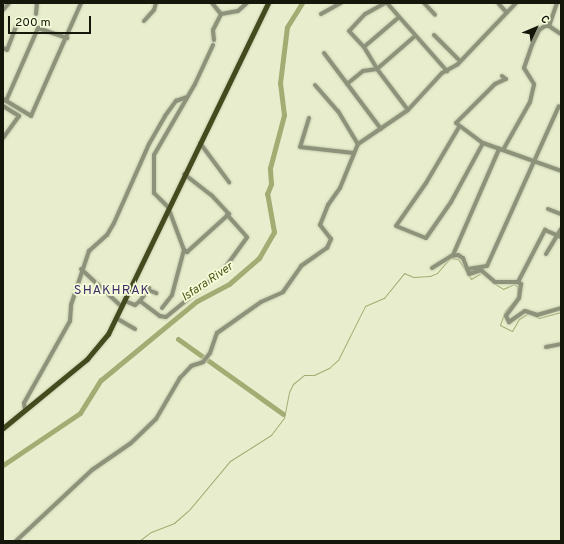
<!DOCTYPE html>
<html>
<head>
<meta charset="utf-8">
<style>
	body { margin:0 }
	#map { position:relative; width:564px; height:544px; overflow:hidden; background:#e8eecd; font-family:Overpass,sans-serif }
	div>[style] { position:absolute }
	.stream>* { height:1px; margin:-0.5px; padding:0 0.5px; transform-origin:0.5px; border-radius:0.5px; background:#a3ac73 }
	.river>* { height:5px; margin:-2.5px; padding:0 2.5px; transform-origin:2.5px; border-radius:2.5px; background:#a3ac73 }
	.roads { filter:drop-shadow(0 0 1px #c6ccae) drop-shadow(0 0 1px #c6ccae) }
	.minor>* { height:4px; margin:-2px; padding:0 2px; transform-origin:2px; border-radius:2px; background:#8d927a }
	.major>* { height:5px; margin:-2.5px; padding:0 2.5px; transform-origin:2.5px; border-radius:2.5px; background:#444a1d }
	span { translate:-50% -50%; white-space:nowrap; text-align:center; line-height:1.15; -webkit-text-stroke:3.5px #f5fcda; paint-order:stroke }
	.water-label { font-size:12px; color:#4e5615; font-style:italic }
	.quarter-label { font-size:13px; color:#412e69; letter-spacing:1px }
	.frame { position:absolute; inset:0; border:4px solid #15170b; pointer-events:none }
	.north { position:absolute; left:516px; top:8px; width:40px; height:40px; -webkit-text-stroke:3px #f5fcda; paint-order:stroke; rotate:46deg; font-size:11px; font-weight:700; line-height:16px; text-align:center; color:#15170b }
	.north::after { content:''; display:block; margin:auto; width:14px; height:18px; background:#15170b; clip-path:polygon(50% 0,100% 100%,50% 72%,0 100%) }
	.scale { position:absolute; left:8px; top:16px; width:83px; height:18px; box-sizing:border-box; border:2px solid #15170b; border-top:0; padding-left:5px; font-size:12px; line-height:14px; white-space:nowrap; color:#15170b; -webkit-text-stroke:3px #f5fcda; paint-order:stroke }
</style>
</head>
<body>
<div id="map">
	<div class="stream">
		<i style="left:492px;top:282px;width:13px;rotate:32deg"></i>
		<i style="left:503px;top:289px;width:12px;rotate:-24deg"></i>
		<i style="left:514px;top:284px;width:4px;rotate:34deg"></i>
		<i style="left:517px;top:286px;width:11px;rotate:90deg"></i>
		<i style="left:517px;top:297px;width:18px;rotate:131deg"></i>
		<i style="left:505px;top:311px;width:15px;rotate:110deg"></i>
		<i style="left:500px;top:325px;width:13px;rotate:27deg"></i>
		<i style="left:512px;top:331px;width:14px;rotate:-60deg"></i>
		<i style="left:519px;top:319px;width:9px;rotate:-32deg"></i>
		<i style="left:532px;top:315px;width:8px;rotate:23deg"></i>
		<i style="left:539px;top:318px;width:23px;rotate:-15deg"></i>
		<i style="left:139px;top:541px;width:15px;rotate:-37deg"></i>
		<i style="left:151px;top:532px;width:25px;rotate:-21deg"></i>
		<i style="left:174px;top:523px;width:20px;rotate:-41deg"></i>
		<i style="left:189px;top:510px;width:64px;rotate:-50.1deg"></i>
		<i style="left:230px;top:461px;width:49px;rotate:-32.4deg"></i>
		<i style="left:271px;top:435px;width:21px;rotate:-53deg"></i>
		<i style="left:284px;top:418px;width:26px;rotate:-79deg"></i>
		<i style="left:289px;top:392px;width:9px;rotate:-63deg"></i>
		<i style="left:293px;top:384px;width:14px;rotate:-39deg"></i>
		<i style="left:304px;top:375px;width:10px"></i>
		<i style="left:314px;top:375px;width:17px;rotate:-25deg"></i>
		<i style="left:329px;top:368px;width:12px;rotate:-42deg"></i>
		<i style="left:338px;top:360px;width:60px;rotate:-63.4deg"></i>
		<i style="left:365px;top:306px;width:21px;rotate:-23deg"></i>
		<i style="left:384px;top:298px;width:32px;rotate:-51deg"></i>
		<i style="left:404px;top:273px;width:10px;rotate:24deg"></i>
		<i style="left:413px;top:277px;width:17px;rotate:-3deg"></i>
		<i style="left:430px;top:276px;width:8px;rotate:-23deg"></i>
		<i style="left:437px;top:273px;width:20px;rotate:-49deg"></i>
		<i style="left:450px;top:258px;width:8px;rotate:7deg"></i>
		<i style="left:458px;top:259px;width:24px;rotate:57deg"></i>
		<i style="left:471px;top:279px;width:12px;rotate:-31deg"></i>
	</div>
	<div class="river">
		<i style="left:178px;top:339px;width:129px;rotate:35.5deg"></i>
		<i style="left:3px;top:465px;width:93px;rotate:-34deg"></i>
		<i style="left:80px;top:413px;width:39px;rotate:-58deg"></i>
		<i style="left:101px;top:380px;width:124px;rotate:-39.5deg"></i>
		<i style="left:197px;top:301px;width:36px;rotate:-28deg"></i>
		<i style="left:229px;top:284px;width:40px;rotate:-41deg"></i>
		<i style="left:259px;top:258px;width:30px;rotate:-60deg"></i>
		<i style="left:274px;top:232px;width:39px;rotate:-100deg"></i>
		<i style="left:267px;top:194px;width:11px;rotate:-68deg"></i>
		<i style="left:271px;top:184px;width:16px;rotate:-94deg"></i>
		<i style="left:270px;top:168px;width:55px;rotate:-75.2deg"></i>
		<i style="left:284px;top:115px;width:32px;rotate:-97deg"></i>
		<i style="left:280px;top:83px;width:56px;rotate:-82.9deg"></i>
		<i style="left:287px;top:27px;width:28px;rotate:-58deg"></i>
	</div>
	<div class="roads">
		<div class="minor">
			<i style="left:212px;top:3px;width:14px;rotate:51deg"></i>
			<i style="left:385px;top:3px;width:23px;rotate:151deg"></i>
			<i style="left:365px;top:14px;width:23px;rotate:133deg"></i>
			<i style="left:349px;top:31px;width:22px;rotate:47deg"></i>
			<i style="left:364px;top:47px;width:26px;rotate:59deg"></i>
			<i style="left:377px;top:69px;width:50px;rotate:-41deg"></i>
			<i style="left:387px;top:3px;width:91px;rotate:48.6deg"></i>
			<i style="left:424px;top:3px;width:16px;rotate:47deg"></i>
			<i style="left:498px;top:3px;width:12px;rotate:48deg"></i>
			<i style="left:3px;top:10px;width:9px;rotate:-49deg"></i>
			<i style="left:36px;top:14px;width:11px;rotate:-85deg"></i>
			<i style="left:321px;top:14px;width:23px;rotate:-29deg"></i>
			<i style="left:144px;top:21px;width:15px;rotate:-48deg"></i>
			<i style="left:154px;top:10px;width:7px;rotate:-74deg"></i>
			<i style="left:549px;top:26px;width:24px;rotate:-71deg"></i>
			<i style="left:434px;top:35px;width:37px;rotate:45deg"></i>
			<i style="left:214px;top:40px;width:10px;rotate:-96deg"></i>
			<i style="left:213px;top:30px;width:18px;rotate:-63deg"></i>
			<i style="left:221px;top:14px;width:17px;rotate:-10deg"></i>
			<i style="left:238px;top:11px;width:12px;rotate:-42deg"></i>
			<i style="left:364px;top:47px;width:45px;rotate:-40.5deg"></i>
			<i style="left:3px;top:48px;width:4px;rotate:27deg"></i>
			<i style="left:7px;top:50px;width:25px;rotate:-69deg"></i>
			<i style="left:324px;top:53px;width:95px;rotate:53.1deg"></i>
			<i style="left:502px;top:76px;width:5px;rotate:37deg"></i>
			<i style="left:506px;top:79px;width:12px;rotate:156deg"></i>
			<i style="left:495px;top:84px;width:55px;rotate:135deg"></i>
			<i style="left:456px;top:123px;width:34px;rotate:37deg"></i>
			<i style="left:483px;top:143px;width:83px;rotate:19.7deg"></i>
			<i style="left:347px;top:84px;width:21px;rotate:-39deg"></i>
			<i style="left:363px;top:71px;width:14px;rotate:-8deg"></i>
			<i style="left:377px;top:69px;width:51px;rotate:52.9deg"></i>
			<i style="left:315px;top:85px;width:35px;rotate:49deg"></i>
			<i style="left:338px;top:111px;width:39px;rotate:59deg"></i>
			<i style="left:3px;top:99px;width:33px;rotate:31deg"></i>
			<i style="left:31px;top:116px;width:124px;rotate:-66.1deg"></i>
			<i style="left:6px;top:101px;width:80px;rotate:-66.3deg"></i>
			<i style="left:38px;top:28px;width:31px;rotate:19deg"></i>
			<i style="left:3px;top:106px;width:19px;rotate:32deg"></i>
			<i style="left:19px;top:116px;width:27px;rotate:126deg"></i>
			<i style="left:309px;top:118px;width:30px;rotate:107deg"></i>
			<i style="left:300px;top:147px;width:54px;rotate:6.3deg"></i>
			<i style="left:459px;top:127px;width:65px;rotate:120.5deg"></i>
			<i style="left:426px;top:183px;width:52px;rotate:124.9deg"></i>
			<i style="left:396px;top:226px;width:32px;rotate:22deg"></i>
			<i style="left:426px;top:238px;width:44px;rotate:-55.2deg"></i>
			<i style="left:451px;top:202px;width:67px;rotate:-61.5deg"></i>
			<i style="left:200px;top:143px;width:49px;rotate:53.4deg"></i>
			<i style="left:503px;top:150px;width:55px;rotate:-60.6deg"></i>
			<i style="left:530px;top:102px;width:18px;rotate:-77deg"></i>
			<i style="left:534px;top:84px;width:19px;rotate:-122deg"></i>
			<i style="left:524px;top:68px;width:24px;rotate:-71deg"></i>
			<i style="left:532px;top:45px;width:17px;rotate:-65deg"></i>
			<i style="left:539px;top:30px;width:7px;rotate:-34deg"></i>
			<i style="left:545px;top:26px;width:4px"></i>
			<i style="left:549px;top:26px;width:14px;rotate:34deg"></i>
			<i style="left:548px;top:209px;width:14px;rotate:21deg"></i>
			<i style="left:184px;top:250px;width:4px;rotate:34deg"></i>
			<i style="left:187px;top:252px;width:57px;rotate:-42.1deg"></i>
			<i style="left:229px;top:214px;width:26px;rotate:-133deg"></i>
			<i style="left:211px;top:195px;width:34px;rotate:-142deg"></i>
			<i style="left:546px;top:254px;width:29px;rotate:-59deg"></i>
			<i style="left:453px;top:255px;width:116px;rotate:-66.5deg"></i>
			<i style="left:432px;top:268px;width:22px;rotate:-32deg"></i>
			<i style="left:451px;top:256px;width:7px;rotate:-8deg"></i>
			<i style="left:458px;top:255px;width:6px;rotate:31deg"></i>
			<i style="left:463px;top:258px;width:17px;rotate:69deg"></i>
			<i style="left:469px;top:274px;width:13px;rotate:-18deg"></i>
			<i style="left:481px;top:270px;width:18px;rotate:41deg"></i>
			<i style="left:495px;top:282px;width:23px"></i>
			<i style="left:518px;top:282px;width:4px;rotate:34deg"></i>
			<i style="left:521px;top:284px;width:14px;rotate:98deg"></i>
			<i style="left:519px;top:298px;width:22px;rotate:126deg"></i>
			<i style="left:506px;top:316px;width:7px;rotate:63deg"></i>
			<i style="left:509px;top:322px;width:19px;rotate:-35deg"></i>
			<i style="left:525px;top:311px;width:13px;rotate:18deg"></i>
			<i style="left:537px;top:315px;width:25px;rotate:-16deg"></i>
			<i style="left:81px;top:269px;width:56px;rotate:42.8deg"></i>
			<i style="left:468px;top:269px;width:19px;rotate:-9deg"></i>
			<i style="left:487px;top:266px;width:175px;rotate:-65.8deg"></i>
			<i style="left:518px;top:282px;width:59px;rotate:-62.6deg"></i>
			<i style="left:545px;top:230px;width:17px;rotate:24deg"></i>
			<i style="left:148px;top:290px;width:9px;rotate:21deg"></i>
			<i style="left:125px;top:301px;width:11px;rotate:22deg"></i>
			<i style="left:135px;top:305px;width:6px;rotate:-39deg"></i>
			<i style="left:140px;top:301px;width:25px;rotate:37deg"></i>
			<i style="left:160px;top:316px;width:6px;rotate:9deg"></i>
			<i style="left:166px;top:317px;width:49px;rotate:-39.2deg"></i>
			<i style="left:204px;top:286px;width:31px;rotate:-42deg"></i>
			<i style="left:227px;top:265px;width:34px;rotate:-54deg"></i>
			<i style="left:247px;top:237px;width:30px;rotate:-132deg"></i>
			<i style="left:140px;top:301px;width:16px;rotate:-55deg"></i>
			<i style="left:162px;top:308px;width:16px;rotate:-52deg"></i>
			<i style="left:172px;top:295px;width:47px;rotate:-75.1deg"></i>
			<i style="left:184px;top:250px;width:46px;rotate:-110.4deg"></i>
			<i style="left:168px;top:207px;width:20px;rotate:-135deg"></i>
			<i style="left:154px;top:193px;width:38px;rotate:-90deg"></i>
			<i style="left:154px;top:155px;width:82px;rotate:-60deg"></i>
			<i style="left:195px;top:84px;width:43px;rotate:-65.2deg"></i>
			<i style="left:116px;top:318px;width:22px;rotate:30deg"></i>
			<i style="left:546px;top:347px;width:15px;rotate:-11deg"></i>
			<i style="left:25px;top:410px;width:7px;rotate:-98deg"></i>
			<i style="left:24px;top:403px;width:94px;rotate:-60.7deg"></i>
			<i style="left:70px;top:321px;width:16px;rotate:-86deg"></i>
			<i style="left:71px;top:305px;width:57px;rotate:-71.6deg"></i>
			<i style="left:89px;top:251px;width:24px;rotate:-42deg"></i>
			<i style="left:107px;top:235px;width:14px;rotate:-60deg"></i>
			<i style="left:114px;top:223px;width:86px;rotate:-66.1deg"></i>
			<i style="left:149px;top:144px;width:32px;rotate:-60deg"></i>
			<i style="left:165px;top:116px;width:19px;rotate:-54deg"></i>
			<i style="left:176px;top:101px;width:12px;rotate:-20deg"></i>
			<i style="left:16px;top:541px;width:104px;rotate:-43.1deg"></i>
			<i style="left:92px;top:470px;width:47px;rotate:-34.7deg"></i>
			<i style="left:131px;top:443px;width:35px;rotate:-44deg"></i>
			<i style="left:156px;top:419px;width:48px;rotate:-59.7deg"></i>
			<i style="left:180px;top:378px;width:16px;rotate:-47deg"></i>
			<i style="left:191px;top:366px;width:13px;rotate:-18deg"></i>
			<i style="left:203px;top:362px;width:11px;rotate:-52deg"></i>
			<i style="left:210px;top:353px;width:21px;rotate:-71deg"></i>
			<i style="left:217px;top:333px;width:54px;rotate:-35.2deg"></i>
			<i style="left:261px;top:302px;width:24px;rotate:-24deg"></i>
			<i style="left:283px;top:292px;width:32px;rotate:-55deg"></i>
			<i style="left:301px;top:266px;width:32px;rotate:-35deg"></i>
			<i style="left:327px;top:248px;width:10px;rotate:-66deg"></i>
			<i style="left:331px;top:239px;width:18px;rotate:-128deg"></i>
			<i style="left:320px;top:225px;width:22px;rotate:-68deg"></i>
			<i style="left:328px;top:205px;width:21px;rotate:-55deg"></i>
			<i style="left:340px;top:188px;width:48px;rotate:-67.8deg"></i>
			<i style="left:358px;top:144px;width:60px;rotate:-34.2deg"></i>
			<i style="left:408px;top:110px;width:50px;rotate:-47.4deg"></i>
			<i style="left:442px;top:73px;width:18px;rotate:-29deg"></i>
			<i style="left:458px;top:64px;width:84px;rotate:-46.4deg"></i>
		</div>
		<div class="major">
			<i style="left:3px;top:428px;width:109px;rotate:-39.4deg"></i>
			<i style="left:87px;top:359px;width:33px;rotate:-50deg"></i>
			<i style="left:108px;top:334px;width:368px;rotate:-64.2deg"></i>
		</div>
	</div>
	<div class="water-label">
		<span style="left:208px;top:283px;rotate:-34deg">Isfara River</span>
	</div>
	<div class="quarter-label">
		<span style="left:112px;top:291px">SHAKHRAK</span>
	</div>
	<div class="frame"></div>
	<div class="north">С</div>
	<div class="scale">200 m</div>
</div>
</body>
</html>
